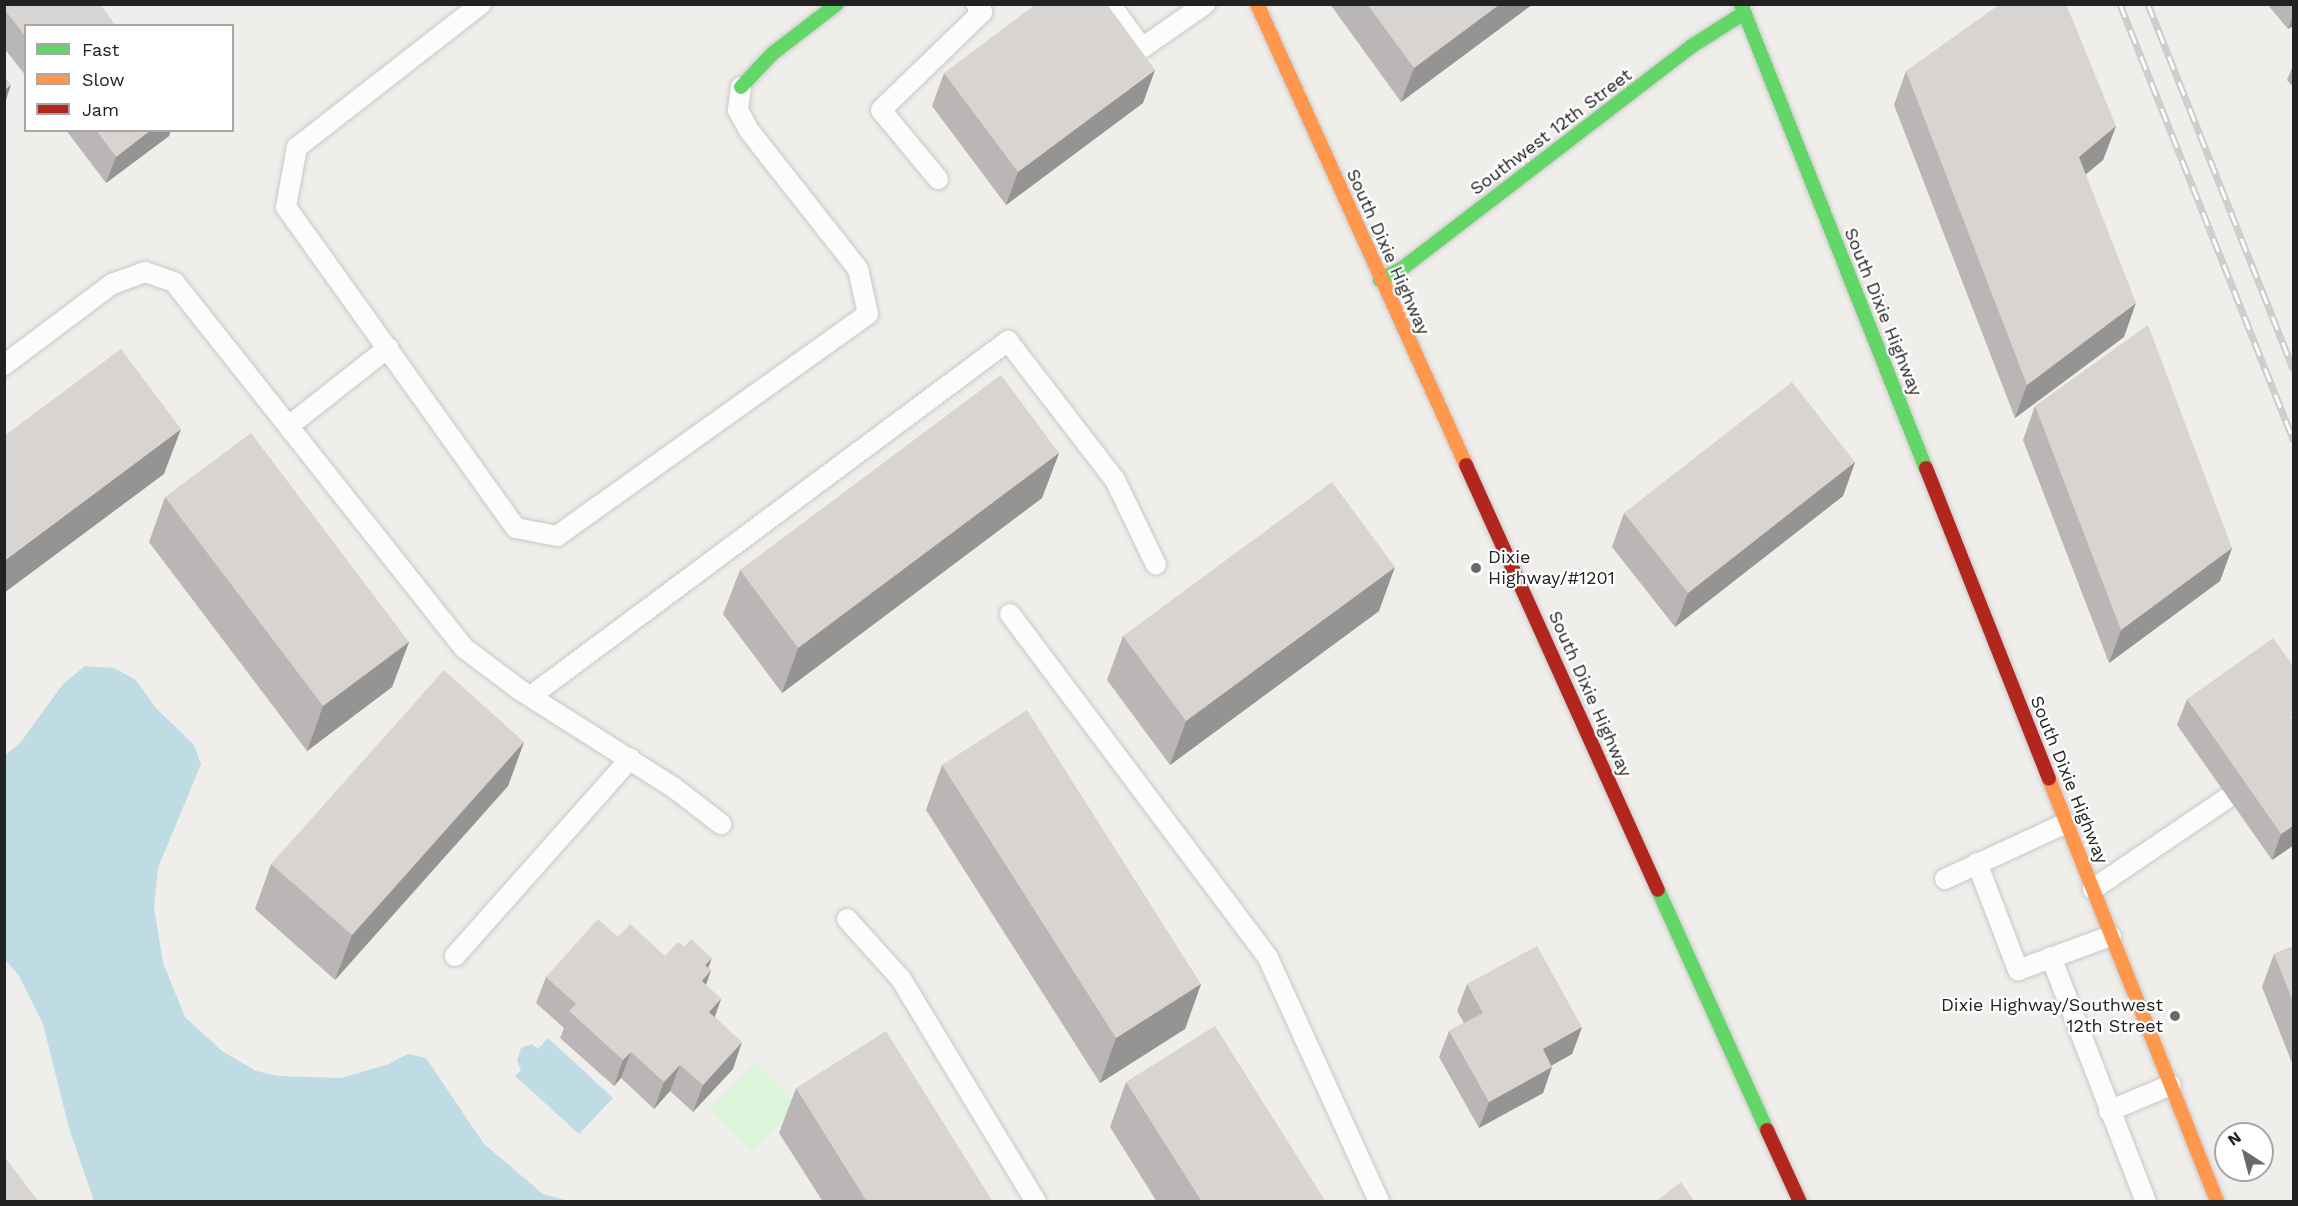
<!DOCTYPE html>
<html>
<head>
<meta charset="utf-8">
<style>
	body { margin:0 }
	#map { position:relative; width:2298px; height:1206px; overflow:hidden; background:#f0eeeb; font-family:"Work Sans",sans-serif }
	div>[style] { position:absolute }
	.park>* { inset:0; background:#daf5da }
	.water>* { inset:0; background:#bfdbe3 }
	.roads { filter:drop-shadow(0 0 2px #c9c8c7) drop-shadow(0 0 2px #c9c8c7) }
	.lane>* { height:20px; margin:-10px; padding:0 10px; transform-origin:10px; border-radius:10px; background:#fdfcfc }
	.fast>* { height:14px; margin:-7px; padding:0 7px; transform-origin:7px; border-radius:7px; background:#63d668 }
	.slow>* { height:14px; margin:-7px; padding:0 7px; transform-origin:7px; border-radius:7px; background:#ff974d }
	.jam>* { height:14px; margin:-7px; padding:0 7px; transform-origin:7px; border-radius:7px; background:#b3261e }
	.rail>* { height:7px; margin-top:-3.5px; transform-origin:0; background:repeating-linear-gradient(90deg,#fff 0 14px,#ccc 0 28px); box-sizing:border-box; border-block:2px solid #ccc }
	.wall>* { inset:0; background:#b9b6b5 }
	.shaded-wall>* { inset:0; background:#969493 }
	.building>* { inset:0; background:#d7d4d2 }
	.dots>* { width:16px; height:16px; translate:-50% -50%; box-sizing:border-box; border:3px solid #fff; border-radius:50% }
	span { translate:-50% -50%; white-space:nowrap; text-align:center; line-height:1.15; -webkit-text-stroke:4.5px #fff; paint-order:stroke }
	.street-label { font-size:18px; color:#222 }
	.poi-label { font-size:18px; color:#222 }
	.left { translate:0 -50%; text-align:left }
	.right { translate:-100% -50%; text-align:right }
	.frame { position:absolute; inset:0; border:6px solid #222; pointer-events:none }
	.legend { position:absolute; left:24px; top:24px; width:210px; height:108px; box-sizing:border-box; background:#fff; border:2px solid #a7a7a7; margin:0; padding:8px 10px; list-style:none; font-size:18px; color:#222 }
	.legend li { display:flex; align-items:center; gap:12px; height:30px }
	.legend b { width:30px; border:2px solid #a7a7a7 }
	.north { position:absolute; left:2214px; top:1122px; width:60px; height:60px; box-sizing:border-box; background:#fff; border:2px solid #a7a7a7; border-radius:50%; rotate:324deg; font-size:16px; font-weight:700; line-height:24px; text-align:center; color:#222 }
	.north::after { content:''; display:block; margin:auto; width:21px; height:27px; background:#6a6968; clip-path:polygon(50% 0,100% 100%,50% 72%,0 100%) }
</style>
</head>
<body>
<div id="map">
	<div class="park">
		<i style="clip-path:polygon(755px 1063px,798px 1106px,751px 1151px,709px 1108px)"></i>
	</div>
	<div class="water">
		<i style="clip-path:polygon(85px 666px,114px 668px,136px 680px,155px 707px,194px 745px,201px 764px,158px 868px,154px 907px,163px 963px,185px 1017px,222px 1051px,256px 1071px,278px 1076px,341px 1078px,389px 1064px,408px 1054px,426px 1058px,484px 1144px,543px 1194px,569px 1201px,94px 1201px,69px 1128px,43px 1024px,19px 976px,4px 958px,5px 755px,20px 743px,63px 684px)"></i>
		<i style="clip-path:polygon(548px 1038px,613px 1098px,579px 1134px,515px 1076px,521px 1070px,517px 1060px,521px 1048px,532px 1044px,538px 1049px)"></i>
	</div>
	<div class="roads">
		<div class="lane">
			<i style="left:481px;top:4px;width:233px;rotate:142.1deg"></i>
			<i style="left:297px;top:147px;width:61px;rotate:100.4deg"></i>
			<i style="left:286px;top:207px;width:395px;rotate:54.4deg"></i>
			<i style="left:516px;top:528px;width:42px;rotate:11deg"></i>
			<i style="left:557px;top:536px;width:382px;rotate:-35.5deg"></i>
			<i style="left:868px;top:314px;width:46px;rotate:-102.5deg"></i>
			<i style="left:858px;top:269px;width:174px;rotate:-128.2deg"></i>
			<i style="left:750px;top:132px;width:25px;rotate:-119deg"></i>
			<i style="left:738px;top:110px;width:23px;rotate:-83deg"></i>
			<i style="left:1110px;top:4px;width:54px;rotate:54deg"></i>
			<i style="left:1142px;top:48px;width:77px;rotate:-34.9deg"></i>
			<i style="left:938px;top:179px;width:89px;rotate:-129.6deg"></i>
			<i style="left:881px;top:110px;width:141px;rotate:-44.1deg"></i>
			<i style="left:982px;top:12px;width:10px;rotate:-127deg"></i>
			<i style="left:4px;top:365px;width:135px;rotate:-36.9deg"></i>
			<i style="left:112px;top:284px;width:35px;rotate:-20deg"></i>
			<i style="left:145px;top:272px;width:31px;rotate:19deg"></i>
			<i style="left:174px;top:282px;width:467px;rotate:51.6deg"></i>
			<i style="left:464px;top:648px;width:70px;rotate:36.9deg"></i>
			<i style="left:520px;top:690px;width:181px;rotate:32.4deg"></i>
			<i style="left:673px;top:787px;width:61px;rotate:37.6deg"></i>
			<i style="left:290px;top:425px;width:125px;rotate:-38.2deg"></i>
			<i style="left:1010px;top:614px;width:430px;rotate:53.1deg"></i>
			<i style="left:1268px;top:958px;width:268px;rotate:65.5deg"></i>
			<i style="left:531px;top:696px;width:595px;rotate:-36.66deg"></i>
			<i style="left:1008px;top:341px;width:175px;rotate:52.4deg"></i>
			<i style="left:1115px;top:480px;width:94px;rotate:64.2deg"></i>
			<i style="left:1977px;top:863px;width:115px;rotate:69deg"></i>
			<i style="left:2018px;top:970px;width:99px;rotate:-20.1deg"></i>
			<i style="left:1945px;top:879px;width:133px;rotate:-24.8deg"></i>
			<i style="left:2093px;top:889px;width:161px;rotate:-34.1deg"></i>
			<i style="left:847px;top:919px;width:81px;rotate:48deg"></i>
			<i style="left:901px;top:979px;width:261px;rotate:58.8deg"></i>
			<i style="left:455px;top:956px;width:264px;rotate:-48.4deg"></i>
			<i style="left:2051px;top:957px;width:263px;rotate:68.8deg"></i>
			<i style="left:2109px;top:1111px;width:67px;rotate:-22.8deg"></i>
		</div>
		<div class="fast">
			<i style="left:1741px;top:4px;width:500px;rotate:68.3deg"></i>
			<i style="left:741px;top:87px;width:45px;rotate:-46.8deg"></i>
			<i style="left:772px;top:54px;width:82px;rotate:-37.6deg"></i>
			<i style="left:1380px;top:280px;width:27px;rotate:-28deg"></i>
			<i style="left:1404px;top:267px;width:363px;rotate:-37.5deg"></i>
			<i style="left:1692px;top:46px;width:62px;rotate:-32.4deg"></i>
			<i style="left:1658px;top:890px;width:264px;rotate:65.6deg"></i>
		</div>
		<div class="slow">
			<i style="left:1257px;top:4px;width:506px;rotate:65.61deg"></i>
			<i style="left:2049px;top:779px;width:455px;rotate:68.3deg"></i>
		</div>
		<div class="jam">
			<i style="left:1466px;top:465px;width:466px;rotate:65.7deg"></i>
			<i style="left:1926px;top:468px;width:334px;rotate:68.4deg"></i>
			<i style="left:1767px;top:1130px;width:79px;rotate:65.4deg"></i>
		</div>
	</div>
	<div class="rail">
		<i style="left:2120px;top:4px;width:470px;rotate:68.3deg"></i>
		<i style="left:2148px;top:4px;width:394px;rotate:68.3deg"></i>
	</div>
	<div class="wall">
		<i style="clip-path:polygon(4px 4px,26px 26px,26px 76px,4px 48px)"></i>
		<i style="clip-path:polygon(1330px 4px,1533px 4px,1401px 102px)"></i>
		<i style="clip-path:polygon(2267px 4px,2294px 4px,2294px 25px,2288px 29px)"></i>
		<i style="clip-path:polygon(2294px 63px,2294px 88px,2287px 80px)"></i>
		<i style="clip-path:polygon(1906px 71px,2116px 126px,2103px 160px,2086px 174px,2124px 337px,2015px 418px,1894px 105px)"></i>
		<i style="clip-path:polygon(944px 73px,1143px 103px,1006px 205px,932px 106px)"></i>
		<i style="clip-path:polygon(66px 130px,171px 130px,169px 136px,106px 183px)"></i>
		<i style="clip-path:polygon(2035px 406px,2232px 548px,2220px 581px,2109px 663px,2023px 440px)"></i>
		<i style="clip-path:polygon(1059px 453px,1042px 498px,782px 693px,723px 614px,740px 570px)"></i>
		<i style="clip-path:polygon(1855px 462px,1843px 496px,1675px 627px,1612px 547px,1624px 513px)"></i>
		<i style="clip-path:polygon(165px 497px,409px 642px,392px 687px,307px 751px,149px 542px)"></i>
		<i style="clip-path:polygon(1379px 611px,1170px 765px,1107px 680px,1123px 636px)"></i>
		<i style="clip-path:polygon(2187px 699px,2294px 845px,2272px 860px,2177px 725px)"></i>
		<i style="clip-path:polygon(524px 742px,508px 786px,335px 980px,255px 909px,271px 864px)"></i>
		<i style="clip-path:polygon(942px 765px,1201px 984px,1185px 1029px,1100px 1083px,926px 810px)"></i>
		<i style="clip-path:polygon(618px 937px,665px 956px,708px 967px,711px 970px,706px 985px,721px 999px,714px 1017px,733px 1069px,693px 1112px,670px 1091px,654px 1109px,621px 1078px,614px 1086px,560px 1038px,564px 1028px,536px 1003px,546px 977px)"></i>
		<i style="clip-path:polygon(2294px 946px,2294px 1068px,2262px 987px,2274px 954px)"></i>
		<i style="clip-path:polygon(1467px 984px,1582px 1027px,1572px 1054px,1552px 1065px,1543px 1093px,1479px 1128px,1439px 1057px,1449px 1031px,1464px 1023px,1457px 1011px)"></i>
		<i style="clip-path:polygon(1126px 1082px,1326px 1202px,1157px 1202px,1110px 1127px)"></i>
		<i style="clip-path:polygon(796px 1088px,993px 1202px,823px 1202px,779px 1133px)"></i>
	</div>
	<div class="shaded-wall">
		<i style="clip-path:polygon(1500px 4px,1533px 4px,1401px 102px,1414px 68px)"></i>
		<i style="clip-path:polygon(2294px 15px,2294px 25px,2288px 29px)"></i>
		<i style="clip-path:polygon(1155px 70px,1143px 103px,1006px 205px,1018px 172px)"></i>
		<i style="clip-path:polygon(11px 85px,5px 103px,4px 90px)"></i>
		<i style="clip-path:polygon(2116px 126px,2103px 160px,2067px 190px,2079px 157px)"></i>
		<i style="clip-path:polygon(151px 130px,171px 130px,169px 136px,106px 183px,116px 157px)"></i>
		<i style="clip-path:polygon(2136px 303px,2124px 337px,2015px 418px,2027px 385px)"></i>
		<i style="clip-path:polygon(181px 429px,164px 474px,4px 593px,4px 561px)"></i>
		<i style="clip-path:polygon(1059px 453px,1042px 498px,782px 693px,798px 648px)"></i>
		<i style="clip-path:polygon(1855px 462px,1843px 496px,1675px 627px,1688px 593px)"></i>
		<i style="clip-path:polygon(2232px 548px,2220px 581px,2109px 663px,2121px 630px)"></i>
		<i style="clip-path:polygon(1395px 567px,1379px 611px,1170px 765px,1186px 721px)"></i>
		<i style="clip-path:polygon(409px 642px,392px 687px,307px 751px,323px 706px)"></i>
		<i style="clip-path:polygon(524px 742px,508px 786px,335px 980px,352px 935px)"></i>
		<i style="clip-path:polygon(2294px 825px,2294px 845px,2272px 860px,2281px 834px)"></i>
		<i style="clip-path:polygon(712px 958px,704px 979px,711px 970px,702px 996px,692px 1007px,705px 965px)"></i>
		<i style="clip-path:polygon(1201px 984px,1185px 1029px,1100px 1083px,1116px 1038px)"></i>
		<i style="clip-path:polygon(721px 999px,712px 1025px,709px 1012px)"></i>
		<i style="clip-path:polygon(1582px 1027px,1572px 1054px,1533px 1076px,1543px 1049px)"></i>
		<i style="clip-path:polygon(742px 1042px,733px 1069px,693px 1112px,703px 1085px)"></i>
		<i style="clip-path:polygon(631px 1052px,621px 1078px,614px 1086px,623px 1060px)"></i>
		<i style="clip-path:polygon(680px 1065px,670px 1091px,654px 1109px,664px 1082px)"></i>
		<i style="clip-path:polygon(1552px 1067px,1543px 1093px,1479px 1128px,1489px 1102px)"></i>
	</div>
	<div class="building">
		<i style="clip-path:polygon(4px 4px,100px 4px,116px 26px,26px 26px,26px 37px,4px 9px)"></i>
		<i style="clip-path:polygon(1036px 4px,1107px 4px,1155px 70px,1018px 172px,944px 73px)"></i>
		<i style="clip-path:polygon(1367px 4px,1500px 4px,1414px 68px)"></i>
		<i style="clip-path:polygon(2000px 4px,2066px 4px,2116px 126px,2079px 157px,2136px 303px,2027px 385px,1906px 71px)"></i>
		<i style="clip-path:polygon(4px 76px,11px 85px,4px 90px)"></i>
		<i style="clip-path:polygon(96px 130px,151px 130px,116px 157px)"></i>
		<i style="clip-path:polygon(2148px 325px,2232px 548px,2121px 630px,2035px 406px)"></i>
		<i style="clip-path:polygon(121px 349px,181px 429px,4px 561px,4px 436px)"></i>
		<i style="clip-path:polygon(1001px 375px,1059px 453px,798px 648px,740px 570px)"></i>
		<i style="clip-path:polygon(1792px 382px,1855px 462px,1688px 593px,1624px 513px)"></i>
		<i style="clip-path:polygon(251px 433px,409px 642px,323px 706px,165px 497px)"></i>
		<i style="clip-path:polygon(1332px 482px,1395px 567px,1186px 721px,1123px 636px)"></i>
		<i style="clip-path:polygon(2273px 638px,2294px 667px,2294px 714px,2290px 717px,2294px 721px,2294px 825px,2281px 834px,2187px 699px)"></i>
		<i style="clip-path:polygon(444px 670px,524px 742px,352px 935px,271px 864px)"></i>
		<i style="clip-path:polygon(1027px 710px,1201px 984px,1116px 1038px,942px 765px)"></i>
		<i style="clip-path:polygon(598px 919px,618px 937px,630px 924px,665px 956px,678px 942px,684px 947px,691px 939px,712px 958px,705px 965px,711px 970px,702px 981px,721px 999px,709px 1012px,742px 1042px,703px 1085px,680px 1065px,664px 1082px,631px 1052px,623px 1060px,569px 1011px,576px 1004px,546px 977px)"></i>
		<i style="clip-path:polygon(1537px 946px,1582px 1027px,1543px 1049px,1552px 1067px,1489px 1102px,1449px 1031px,1483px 1013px,1467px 984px)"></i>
		<i style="clip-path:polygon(2294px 946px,2294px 1004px,2274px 954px)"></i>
		<i style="clip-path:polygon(1215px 1026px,1326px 1202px,1202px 1202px,1126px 1082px)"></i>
		<i style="clip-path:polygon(886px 1031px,993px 1202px,867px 1202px,796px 1088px)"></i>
		<i style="clip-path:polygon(4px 1156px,39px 1202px,4px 1202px)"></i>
		<i style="clip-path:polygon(1681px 1182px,1695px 1202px,1655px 1202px)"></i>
	</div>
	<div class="dots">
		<i style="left:1476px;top:568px;background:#6a6968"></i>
		<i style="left:2175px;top:1016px;background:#6a6968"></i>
	</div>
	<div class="street-label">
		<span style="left:1551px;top:132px;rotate:-37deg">Southwest 12th Street</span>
		<span style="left:1388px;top:252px;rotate:66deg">South Dixie Highway</span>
		<span style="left:1883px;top:312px;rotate:68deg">South Dixie Highway</span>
		<span style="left:1590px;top:694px;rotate:66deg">South Dixie Highway</span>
		<span style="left:2069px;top:780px;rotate:68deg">South Dixie Highway</span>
	</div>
	<div class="poi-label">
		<span class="left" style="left:1488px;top:568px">Dixie<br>Highway/#1201</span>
		<span class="right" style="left:2163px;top:1016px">Dixie Highway/Southwest<br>12th Street</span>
	</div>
	<div class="frame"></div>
	<ul class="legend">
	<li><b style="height:8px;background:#63d668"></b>Fast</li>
	<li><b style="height:8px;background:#ff974d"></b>Slow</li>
	<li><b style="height:8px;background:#b3261e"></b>Jam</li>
	</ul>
	<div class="north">N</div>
</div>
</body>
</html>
